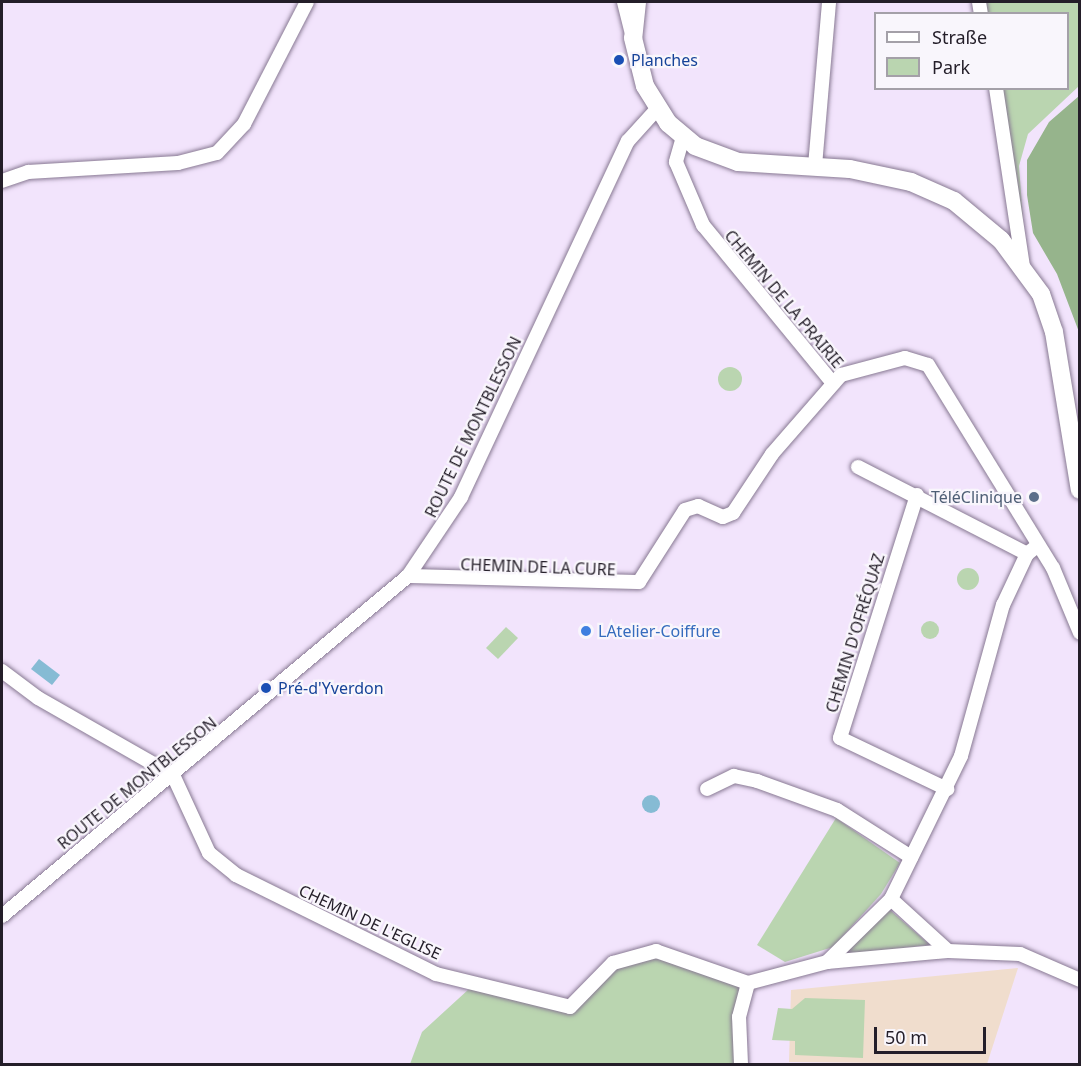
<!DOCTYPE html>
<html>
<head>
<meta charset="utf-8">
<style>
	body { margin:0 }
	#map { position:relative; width:1081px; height:1066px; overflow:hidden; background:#f2e4fc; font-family:"Noto Sans",sans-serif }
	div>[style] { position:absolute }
	.education>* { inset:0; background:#f0ddcd }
	.green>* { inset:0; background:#bad5b0 }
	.round { border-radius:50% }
	.forest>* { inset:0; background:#96b48c }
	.water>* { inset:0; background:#86bbd4 }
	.roads { filter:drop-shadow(0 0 2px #887993) drop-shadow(0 0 2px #887993) }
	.minor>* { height:14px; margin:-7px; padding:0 7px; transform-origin:7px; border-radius:7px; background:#fff }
	.tertiary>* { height:18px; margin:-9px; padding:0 9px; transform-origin:9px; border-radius:9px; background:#fff }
	.dots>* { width:16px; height:16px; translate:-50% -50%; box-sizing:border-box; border:3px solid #f9f6fc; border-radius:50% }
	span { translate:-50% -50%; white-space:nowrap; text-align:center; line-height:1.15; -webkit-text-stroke:4.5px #f9f6fc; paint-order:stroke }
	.transit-label { font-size:16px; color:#164399 }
	.left { translate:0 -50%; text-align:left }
	.street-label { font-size:16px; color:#241e29 }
	.service-label { font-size:16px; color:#4e5e75 }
	.right { translate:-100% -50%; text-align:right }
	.shop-label { font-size:16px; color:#366cbe }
	.frame { position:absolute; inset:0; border:3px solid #241e29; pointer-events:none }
	.legend { position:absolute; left:874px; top:12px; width:195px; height:78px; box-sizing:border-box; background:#f9f6fc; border:2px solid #a4a0a8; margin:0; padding:8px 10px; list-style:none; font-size:18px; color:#241e29 }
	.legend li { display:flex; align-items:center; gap:12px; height:30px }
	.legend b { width:30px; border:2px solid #a4a0a8 }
	.scale { position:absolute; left:874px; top:1027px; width:112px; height:27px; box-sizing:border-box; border:3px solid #241e29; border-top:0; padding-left:8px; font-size:18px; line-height:21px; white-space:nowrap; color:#241e29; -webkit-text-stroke:4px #f9f6fc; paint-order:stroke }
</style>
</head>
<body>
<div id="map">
	<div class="education">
		<i style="clip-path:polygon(1018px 968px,987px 1064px,789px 1062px,791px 990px)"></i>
	</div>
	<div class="green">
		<i style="clip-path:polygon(981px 2px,1079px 2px,1079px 86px,1028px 134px,1019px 166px,1024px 232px,999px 89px,1068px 88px,1068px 14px,983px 13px)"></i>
		<i class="round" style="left:718px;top:367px;width:24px;height:24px"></i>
		<i class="round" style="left:957px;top:568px;width:22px;height:22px"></i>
		<i class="round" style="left:921px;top:621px;width:18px;height:18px"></i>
		<i style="clip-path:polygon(506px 627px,518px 638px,498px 659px,486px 648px)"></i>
		<i style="clip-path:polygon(836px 818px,900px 863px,881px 894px,833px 947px,785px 962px,757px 945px)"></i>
		<i style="clip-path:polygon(890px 910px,930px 945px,842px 955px,883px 911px)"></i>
		<i style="clip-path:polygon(650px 949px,749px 982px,740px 1064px,410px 1064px,422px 1032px,481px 978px,575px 1009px,616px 961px)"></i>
		<i style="clip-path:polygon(805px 998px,865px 1000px,863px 1058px,795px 1055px,795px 1041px,772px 1040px,778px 1008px,792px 1009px)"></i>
	</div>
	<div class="forest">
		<i style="clip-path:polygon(1079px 96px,1079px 332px,1057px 274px,1033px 233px,1027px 195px,1027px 160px,1049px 122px)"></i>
	</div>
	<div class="water">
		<i style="clip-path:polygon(39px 659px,60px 675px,52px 685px,31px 669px)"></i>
		<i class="round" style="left:642px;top:795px;width:18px;height:18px"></i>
	</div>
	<div class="roads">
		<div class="minor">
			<i style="left:624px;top:2px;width:29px;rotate:76deg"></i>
			<i style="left:979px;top:2px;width:12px;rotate:81deg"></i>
			<i style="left:996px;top:88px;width:180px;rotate:81.4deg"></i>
			<i style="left:683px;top:137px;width:26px;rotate:106deg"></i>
			<i style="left:676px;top:162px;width:69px;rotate:66.8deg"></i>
			<i style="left:703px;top:225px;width:205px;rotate:50.6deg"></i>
			<i style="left:815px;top:166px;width:165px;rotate:-85.1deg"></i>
			<i style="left:2px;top:181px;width:28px;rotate:-19deg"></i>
			<i style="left:28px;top:172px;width:150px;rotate:-3.4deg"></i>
			<i style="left:178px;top:163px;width:40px;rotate:-14.4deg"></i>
			<i style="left:217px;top:153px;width:40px;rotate:-47deg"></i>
			<i style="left:244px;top:124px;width:137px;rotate:-62.7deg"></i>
			<i style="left:858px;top:467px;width:190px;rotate:27.2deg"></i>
			<i style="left:917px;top:495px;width:255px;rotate:107.6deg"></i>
			<i style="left:840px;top:738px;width:119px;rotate:25.5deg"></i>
			<i style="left:408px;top:576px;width:231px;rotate:1.5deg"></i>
			<i style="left:639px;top:582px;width:85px;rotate:-57.4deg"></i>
			<i style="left:685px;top:510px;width:14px;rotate:-17deg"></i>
			<i style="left:698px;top:506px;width:27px;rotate:24deg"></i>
			<i style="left:723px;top:517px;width:11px;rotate:-22deg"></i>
			<i style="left:733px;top:513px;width:71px;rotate:-56.5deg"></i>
			<i style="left:772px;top:454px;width:105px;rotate:-48.9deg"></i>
			<i style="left:841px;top:375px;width:66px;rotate:-14.9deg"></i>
			<i style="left:905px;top:358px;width:24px;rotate:17deg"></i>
			<i style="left:928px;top:365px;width:238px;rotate:58.4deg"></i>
			<i style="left:1053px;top:568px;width:70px;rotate:67.4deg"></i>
			<i style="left:2px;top:671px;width:45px;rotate:36.9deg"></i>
			<i style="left:38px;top:698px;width:155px;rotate:29.7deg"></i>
			<i style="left:173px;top:775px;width:86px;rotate:65.2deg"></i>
			<i style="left:209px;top:853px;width:35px;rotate:39deg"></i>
			<i style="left:236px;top:875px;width:223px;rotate:26.3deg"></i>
			<i style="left:436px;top:974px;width:138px;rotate:13.8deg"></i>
			<i style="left:570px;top:1007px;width:62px;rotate:-45.7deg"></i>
			<i style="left:613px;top:963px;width:45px;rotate:-15.6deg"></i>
			<i style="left:656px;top:951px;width:97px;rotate:19.2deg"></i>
			<i style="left:748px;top:983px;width:82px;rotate:-14.9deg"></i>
			<i style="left:827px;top:962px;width:121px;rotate:-5.2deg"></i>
			<i style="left:948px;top:951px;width:72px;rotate:2.4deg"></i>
			<i style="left:1020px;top:954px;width:65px;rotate:23.4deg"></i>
			<i style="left:707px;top:789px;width:30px;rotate:-26deg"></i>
			<i style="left:734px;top:776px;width:24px;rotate:12deg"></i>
			<i style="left:757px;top:781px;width:85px;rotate:19.9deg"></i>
			<i style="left:837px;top:810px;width:88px;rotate:32.4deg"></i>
			<i style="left:2px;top:916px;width:530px;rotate:-39.94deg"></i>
			<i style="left:408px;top:576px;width:95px;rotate:-56.1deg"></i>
			<i style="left:461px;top:497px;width:393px;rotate:-64.9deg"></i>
			<i style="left:628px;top:141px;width:43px;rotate:-47.8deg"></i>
			<i style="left:948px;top:951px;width:77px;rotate:-137.6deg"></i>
			<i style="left:891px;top:899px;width:159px;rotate:-63.9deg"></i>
			<i style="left:961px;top:756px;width:157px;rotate:-74.5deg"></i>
			<i style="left:1003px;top:605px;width:56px;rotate:-64.8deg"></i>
			<i style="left:1027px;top:554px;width:14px;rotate:-39deg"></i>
			<i style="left:827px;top:962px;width:90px;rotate:-44.5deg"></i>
			<i style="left:741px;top:1064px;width:47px;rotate:-92.4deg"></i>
			<i style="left:739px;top:1017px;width:35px;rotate:-75deg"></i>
		</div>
		<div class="tertiary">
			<i style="left:637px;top:2px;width:36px;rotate:96deg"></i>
			<i style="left:633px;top:38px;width:49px;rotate:76deg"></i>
			<i style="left:645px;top:86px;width:44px;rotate:58.1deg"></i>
			<i style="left:668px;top:123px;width:35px;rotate:40deg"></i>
			<i style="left:695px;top:146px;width:46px;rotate:20.4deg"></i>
			<i style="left:738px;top:162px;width:112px;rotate:3.6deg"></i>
			<i style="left:850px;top:169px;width:62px;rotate:12deg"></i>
			<i style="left:911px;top:182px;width:47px;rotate:23.8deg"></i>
			<i style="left:954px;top:201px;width:61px;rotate:39.7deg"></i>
			<i style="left:1001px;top:240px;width:67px;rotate:53.5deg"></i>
			<i style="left:1041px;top:294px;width:40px;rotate:71.1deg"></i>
			<i style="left:1054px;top:332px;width:160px;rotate:80.7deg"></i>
		</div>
	</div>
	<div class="dots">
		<i style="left:619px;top:60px;background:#1a4fb4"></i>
		<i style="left:1034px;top:497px;background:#5c6f8a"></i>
		<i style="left:586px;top:631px;background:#3f7fe0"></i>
		<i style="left:266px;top:688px;background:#1a4fb4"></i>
	</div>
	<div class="transit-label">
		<span class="left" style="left:631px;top:60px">Planches</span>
		<span class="left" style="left:278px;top:688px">Pré-d'Yverdon</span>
	</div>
	<div class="street-label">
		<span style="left:784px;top:299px;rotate:50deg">CHEMIN DE LA PRAIRIE</span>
		<span style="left:473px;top:427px;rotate:-64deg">ROUTE DE MONTBLESSON</span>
		<span style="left:538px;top:567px;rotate:2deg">CHEMIN DE LA CURE</span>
		<span style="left:855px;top:633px;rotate:-73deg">CHEMIN D'OFRÉQUAZ</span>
		<span style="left:137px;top:783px;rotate:-39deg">ROUTE DE MONTBLESSON</span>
		<span style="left:370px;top:922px;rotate:25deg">CHEMIN DE L'EGLISE</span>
	</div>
	<div class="service-label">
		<span class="right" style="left:1022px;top:497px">TéléClinique</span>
	</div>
	<div class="shop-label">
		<span class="left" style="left:598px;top:631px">LAtelier-Coiffure</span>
	</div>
	<div class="frame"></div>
	<ul class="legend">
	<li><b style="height:8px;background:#fff"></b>Straße</li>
	<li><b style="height:16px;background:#bad5b0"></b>Park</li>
	</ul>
	<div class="scale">50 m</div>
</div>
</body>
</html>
